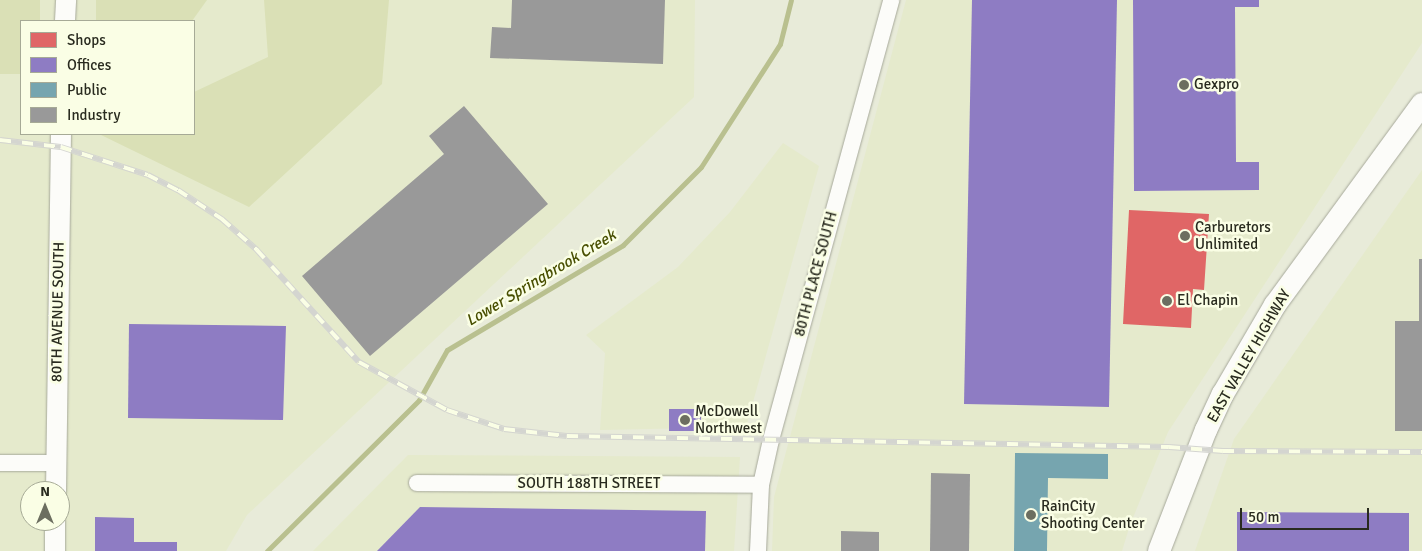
<!DOCTYPE html>
<html>
<head>
<meta charset="utf-8">
<style>
	body { margin:0 }
	#map { position:relative; width:1422px; height:551px; overflow:hidden; background:#e8ebd9; font-family:Signika,sans-serif }
	div>[style] { position:absolute }
	.built>* { inset:0; background:#e5eacc }
	.green>* { inset:0; background:#dae0b6 }
	.shops>* { inset:0; background:#e06666 }
	.offices>* { inset:0; background:#8e7cc3 }
	.public>* { inset:0; background:#76a5af }
	.industry>* { inset:0; background:#999 }
	.stream>* { height:5px; margin:-2.5px; padding:0 2.5px; transform-origin:2.5px; border-radius:2.5px; background:#b9c08f }
	.roads { filter:drop-shadow(0 0 1px #a6a89a) drop-shadow(0 0 1px #a6a89a) }
	.minor>* { height:16px; margin:-8px; padding:0 8px; transform-origin:8px; border-radius:8px; background:#fcfcf9 }
	.tertiary>* { height:20px; margin:-10px; padding:0 10px; transform-origin:10px; border-radius:10px; background:#fcfcf9 }
	.secondary>* { height:22px; margin:-11px; padding:0 11px; transform-origin:11px; border-radius:11px; background:#fcfcf9 }
	.rail>* { height:5.5px; margin-top:-2.75px; transform-origin:0; background:repeating-linear-gradient(90deg,#fafee5 0 11px,#d4d5d0 0 22px); box-sizing:border-box; border-block:1px solid #d4d5d0 }
	.dots>* { width:14px; height:14px; translate:-50% -50%; box-sizing:border-box; border:2px solid #fafee5; border-radius:50% }
	span { translate:-50% -50%; white-space:nowrap; text-align:center; line-height:1.15; -webkit-text-stroke:5px #fafee5; paint-order:stroke }
	.poi-label { font-size:15px; color:#292b1f }
	.left { translate:0 -50%; text-align:left }
	.street-label { font-size:15px; color:#292b1f }
	.water-label { font-size:16px; color:#484f01; font-style:italic }
	.legend { position:absolute; left:20px; top:20px; width:175px; height:115px; box-sizing:border-box; background:#fafee5; border:1px solid #a6aa96; margin:0; padding:6px 9px; list-style:none; font-size:15px; color:#292b1f }
	.legend li { display:flex; align-items:center; gap:10px; height:25px }
	.legend b { width:25px; border:1px solid #a6aa96 }
	.north { position:absolute; left:20px; top:481px; width:50px; height:50px; box-sizing:border-box; background:#fafee5; border:1px solid #a6aa96; border-radius:50%; rotate:0deg; font-size:14px; font-weight:700; line-height:20px; text-align:center; color:#292b1f }
	.north::after { content:''; display:block; margin:auto; width:18px; height:22px; background:#6c6e60; clip-path:polygon(50% 0,100% 100%,50% 72%,0 100%) }
	.scale { position:absolute; left:1240px; top:508px; width:129px; height:22px; box-sizing:border-box; border:2px solid #292b1f; border-top:0; padding-left:6px; font-size:15px; line-height:18px; white-space:nowrap; color:#292b1f; -webkit-text-stroke:4px #fafee5; paint-order:stroke }
</style>
</head>
<body>
<div id="map">
	<div class="built">
		<i style="clip-path:polygon(evenodd,0 0,695px 0,694px 97px,247px 515px,226px 551px,0 551px,0 0,21px 21px,194px 21px,194px 134px,21px 134px,21px 21px,0 0,30px 491px,60px 491px,60px 521px,30px 521px,30px 491px)"></i>
		<i style="clip-path:polygon(906px 0,1422px 0,1422px 43px,1168px 432px,1130px 525px,1122px 551px,772px 551px,774px 497px)"></i>
		<i style="clip-path:polygon(783px 143px,819px 166px,746px 427px,600px 430px,605px 353px,586px 335px,678px 267px,730px 212px)"></i>
		<i style="clip-path:polygon(1422px 170px,1422px 551px,1195px 551px,1234px 439px)"></i>
		<i style="clip-path:polygon(408px 455px,740px 457px,734px 551px,313px 551px)"></i>
	</div>
	<div class="green">
		<i style="clip-path:polygon(0 0,40px 0,40px 21px,21px 21px,21px 74px,0 74px)"></i>
		<i style="clip-path:polygon(96px 0,207px 0,192px 21px,96px 21px)"></i>
		<i style="clip-path:polygon(264px 0,389px 0,382px 84px,249px 207px,99px 134px,194px 134px,194px 92px,268px 57px)"></i>
	</div>
	<div class="shops">
		<i style="clip-path:polygon(1129px 210px,1209px 214px,1204px 290px,1193px 289px,1191px 328px,1123px 324px)"></i>
	</div>
	<div class="offices">
		<i style="clip-path:polygon(972px 0,1117px 0,1109px 407px,964px 404px)"></i>
		<i style="clip-path:polygon(1133px 0,1259px 0,1259px 7px,1235px 7px,1236px 162px,1259px 162px,1259px 190px,1134px 191px)"></i>
		<i style="clip-path:polygon(129px 324px,286px 326px,283px 420px,128px 418px)"></i>
		<i style="clip-path:polygon(669px 409px,701px 409px,701px 431px,669px 431px)"></i>
		<i style="clip-path:polygon(420px 507px,706px 511px,705px 551px,377px 551px)"></i>
		<i style="clip-path:polygon(1237px 512px,1409px 513px,1409px 551px,1237px 551px)"></i>
		<i style="clip-path:polygon(95px 517px,134px 518px,134px 542px,177px 542px,177px 551px,95px 551px)"></i>
	</div>
	<div class="public">
		<i style="clip-path:polygon(1015px 453px,1108px 454px,1108px 479px,1048px 478px,1047px 551px,1014px 551px)"></i>
	</div>
	<div class="industry">
		<i style="clip-path:polygon(512px 0,665px 0,663px 64px,490px 58px,492px 27px,511px 28px)"></i>
		<i style="clip-path:polygon(464px 106px,548px 204px,370px 356px,302px 276px,444px 154px,429px 136px)"></i>
		<i style="clip-path:polygon(1419px 259px,1422px 259px,1422px 431px,1395px 431px,1395px 321px,1419px 321px)"></i>
		<i style="clip-path:polygon(931px 473px,970px 474px,969px 551px,930px 551px)"></i>
		<i style="clip-path:polygon(841px 531px,879px 532px,879px 551px,841px 551px)"></i>
	</div>
	<div class="stream">
		<i style="left:267px;top:551px;width:214px;rotate:-44.8deg"></i>
		<i style="left:419px;top:400px;width:57px;rotate:-60.8deg"></i>
		<i style="left:447px;top:350px;width:205px;rotate:-30.8deg"></i>
		<i style="left:623px;top:245px;width:110px;rotate:-45deg"></i>
		<i style="left:701px;top:167px;width:146px;rotate:-57.3deg"></i>
		<i style="left:780px;top:44px;width:45px;rotate:-76deg"></i>
	</div>
	<div class="roads">
		<div class="minor">
			<i style="left:0;top:463px;width:56px"></i>
			<i style="left:417px;top:483px;width:344px;rotate:0.3deg"></i>
			<i style="left:758px;top:551px;width:66px;rotate:-87.4deg"></i>
			<i style="left:761px;top:485px;width:46px;rotate:-77.5deg"></i>
			<i style="left:771px;top:440px;width:456px;rotate:-74.7deg"></i>
		</div>
		<div class="tertiary">
			<i style="left:65px;top:21px;width:21px;rotate:-87deg"></i>
			<i style="left:56px;top:491px;width:357px;rotate:-89.2deg"></i>
			<i style="left:55px;top:551px;width:30px;rotate:-90deg"></i>
		</div>
		<div class="secondary">
			<i style="left:1159px;top:551px;width:130px;rotate:-68.8deg"></i>
			<i style="left:1206px;top:430px;width:40px;rotate:-65deg"></i>
			<i style="left:1223px;top:394px;width:103px;rotate:-59.7deg"></i>
			<i style="left:1275px;top:305px;width:249px;rotate:-53.8deg"></i>
		</div>
	</div>
	<div class="rail">
		<i style="left:0;top:140px;width:61px;rotate:6.5deg"></i>
		<i style="left:61px;top:147px;width:91px;rotate:17.8deg"></i>
		<i style="left:148px;top:175px;width:34px;rotate:27deg"></i>
		<i style="left:178px;top:190px;width:53px;rotate:33.4deg"></i>
		<i style="left:222px;top:219px;width:47px;rotate:41.5deg"></i>
		<i style="left:257px;top:250px;width:151px;rotate:47.7deg"></i>
		<i style="left:359px;top:362px;width:100px;rotate:28.6deg"></i>
		<i style="left:447px;top:410px;width:60px;rotate:18.4deg"></i>
		<i style="left:504px;top:429px;width:63px;rotate:6.3deg"></i>
		<i style="left:567px;top:436px;width:602px;rotate:1.05deg"></i>
		<i style="left:1169px;top:447px;width:54px;rotate:4.2deg"></i>
		<i style="left:1223px;top:451px;width:199px;rotate:0.3deg"></i>
	</div>
	<div class="dots">
		<i style="left:1184px;top:85px;background:#6c6e60"></i>
		<i style="left:1185px;top:236px;background:#6c6e60"></i>
		<i style="left:1167px;top:301px;background:#6c6e60"></i>
		<i style="left:685px;top:420px;background:#6c6e60"></i>
		<i style="left:1031px;top:515px;background:#6c6e60"></i>
	</div>
	<div class="poi-label">
		<span class="left" style="left:1194px;top:85px">Gexpro</span>
		<span class="left" style="left:1195px;top:236px">Carburetors<br>Unlimited</span>
		<span class="left" style="left:1177px;top:301px">El Chapin</span>
		<span class="left" style="left:695px;top:420px">McDowell<br>Northwest</span>
		<span class="left" style="left:1041px;top:515px">RainCity<br>Shooting Center</span>
	</div>
	<div class="street-label">
		<span style="left:816px;top:274px;rotate:-75deg">80TH PLACE SOUTH</span>
		<span style="left:58px;top:312px;rotate:-89deg">80TH AVENUE SOUTH</span>
		<span style="left:1249px;top:356px;rotate:-60deg">EAST VALLEY HIGHWAY</span>
		<span style="left:589px;top:484px">SOUTH 188TH STREET</span>
	</div>
	<div class="water-label">
		<span style="left:541px;top:278px;rotate:-31deg">Lower Springbrook Creek</span>
	</div>
	<ul class="legend">
	<li><b style="height:14px;background:#e06666"></b>Shops</li>
	<li><b style="height:14px;background:#8e7cc3"></b>Offices</li>
	<li><b style="height:14px;background:#76a5af"></b>Public</li>
	<li><b style="height:14px;background:#999"></b>Industry</li>
	</ul>
	<div class="north">N</div>
	<div class="scale">50 m</div>
</div>
</body>
</html>
